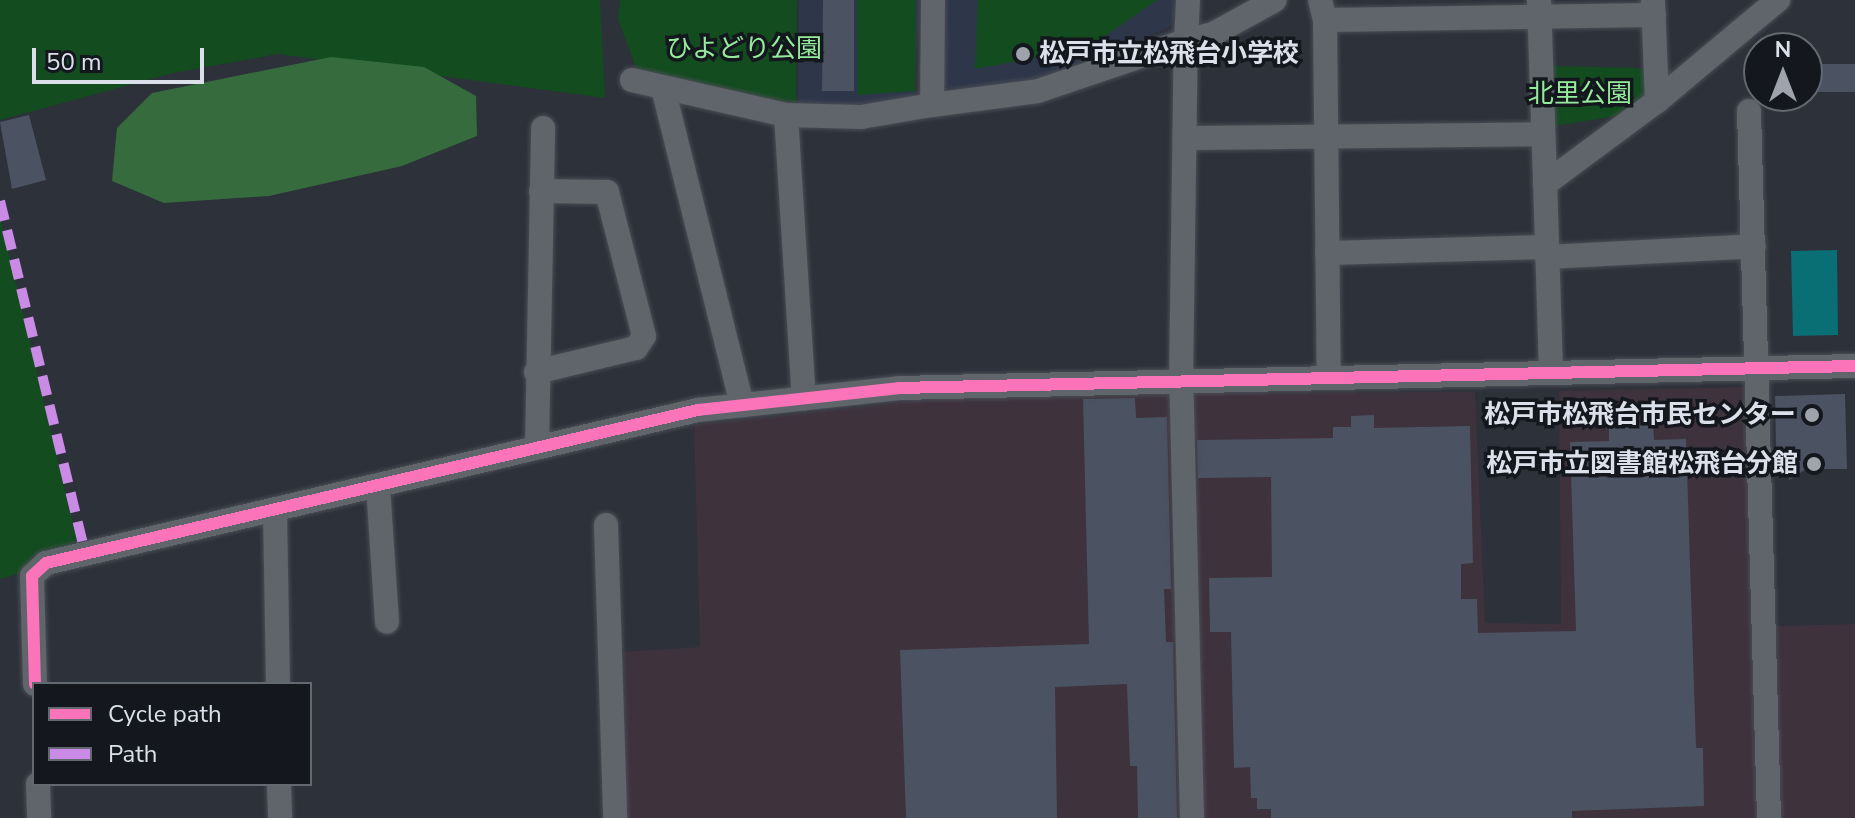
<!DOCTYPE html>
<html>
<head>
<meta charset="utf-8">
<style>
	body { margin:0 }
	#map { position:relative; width:1855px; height:818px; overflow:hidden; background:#2d313a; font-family:"Nunito Sans","Noto Sans JP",sans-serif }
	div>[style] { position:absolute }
	.built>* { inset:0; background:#2e374a }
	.industrial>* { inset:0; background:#3e323d }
	.green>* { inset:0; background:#124c1f }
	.forest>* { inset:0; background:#366c3d }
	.water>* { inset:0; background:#0a6e75 }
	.building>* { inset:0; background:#4b5262 }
	.roads { filter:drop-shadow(0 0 2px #4a4d55) drop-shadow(0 0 2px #4a4d55) }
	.street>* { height:24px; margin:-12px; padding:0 12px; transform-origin:12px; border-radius:12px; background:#60646b }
	.quiet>* { height:10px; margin-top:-5px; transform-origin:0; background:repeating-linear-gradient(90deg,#ca8be6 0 20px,transparent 0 30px) }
	.cycleway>* { height:12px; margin:-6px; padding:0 6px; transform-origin:6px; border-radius:6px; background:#fb73b8 }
	.dots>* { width:22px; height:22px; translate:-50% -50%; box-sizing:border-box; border:4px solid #14181e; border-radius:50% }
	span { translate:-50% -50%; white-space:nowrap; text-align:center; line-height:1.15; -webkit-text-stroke:7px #14181e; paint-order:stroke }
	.park-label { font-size:26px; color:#95eb9c }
	.poi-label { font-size:26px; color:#dbe0ea; font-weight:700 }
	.left { translate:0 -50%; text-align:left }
	.right { translate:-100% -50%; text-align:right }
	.legend { position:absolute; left:32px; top:682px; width:280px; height:104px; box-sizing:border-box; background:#14181e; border:2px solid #646870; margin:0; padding:10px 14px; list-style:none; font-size:24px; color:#dbe0ea }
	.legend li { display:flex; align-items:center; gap:16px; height:40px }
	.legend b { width:40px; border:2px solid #646870 }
	.north { position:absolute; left:1743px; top:32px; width:80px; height:80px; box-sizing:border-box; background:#14181e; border:2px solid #646870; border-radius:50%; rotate:0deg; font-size:22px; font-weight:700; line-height:32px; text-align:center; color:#dbe0ea }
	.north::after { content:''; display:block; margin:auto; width:28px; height:36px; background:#9ea3ac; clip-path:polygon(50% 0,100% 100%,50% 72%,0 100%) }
	.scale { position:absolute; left:32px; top:48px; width:172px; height:36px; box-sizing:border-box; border:4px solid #dbe0ea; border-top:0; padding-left:10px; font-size:24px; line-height:28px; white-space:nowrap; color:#dbe0ea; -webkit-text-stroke:6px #14181e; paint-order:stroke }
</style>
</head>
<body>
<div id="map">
	<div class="built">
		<i style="clip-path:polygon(799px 0,920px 0,914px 98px,860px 104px,798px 103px)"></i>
		<i style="clip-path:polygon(944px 0,1175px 0,1175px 19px,1168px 28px,1036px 80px,956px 91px,943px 84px)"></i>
	</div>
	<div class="industrial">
		<i style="clip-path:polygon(1745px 387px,1757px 818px,1203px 818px,1194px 393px,1475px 392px,1485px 623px,1561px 624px,1559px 391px)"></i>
		<i style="clip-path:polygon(1171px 393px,1182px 818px,627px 818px,624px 652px,700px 647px,694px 425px,936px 399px)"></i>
		<i style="clip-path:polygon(1855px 624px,1855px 818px,1781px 818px,1777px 626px)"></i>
	</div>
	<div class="green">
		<i style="clip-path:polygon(0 0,600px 0,605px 98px,278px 54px,173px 73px,0 120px)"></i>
		<i style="clip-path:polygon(620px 0,797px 0,796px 103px,731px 96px,637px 70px,618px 19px)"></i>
		<i style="clip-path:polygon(857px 0,916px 0,915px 91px,858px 95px)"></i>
		<i style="clip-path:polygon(978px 0,1157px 0,1088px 48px,975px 69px)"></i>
		<i style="clip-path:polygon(1552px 66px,1639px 68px,1648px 74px,1649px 92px,1631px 114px,1553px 126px)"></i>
		<i style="clip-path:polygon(0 217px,77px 541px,36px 557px,25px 572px,0 579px)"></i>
	</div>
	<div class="forest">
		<i style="clip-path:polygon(331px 57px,424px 67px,476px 96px,477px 136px,402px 166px,269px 196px,164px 203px,112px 181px,117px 128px,152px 93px)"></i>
	</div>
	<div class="water">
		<i style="clip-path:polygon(1837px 250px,1838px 335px,1793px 336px,1791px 251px)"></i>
	</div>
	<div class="building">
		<i style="clip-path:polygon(823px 0,854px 0,854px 91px,822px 91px)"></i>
		<i style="clip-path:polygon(1807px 64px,1855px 64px,1855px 92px,1807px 92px)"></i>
		<i style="clip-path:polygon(29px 115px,46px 180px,12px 189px,0 122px)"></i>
		<i style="clip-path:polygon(1845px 394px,1847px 469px,1806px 469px,1789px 480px,1788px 448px,1776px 448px,1775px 396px)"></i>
		<i style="clip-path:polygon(1135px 398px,1136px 418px,1167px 417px,1171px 589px,1164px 589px,1166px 642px,1173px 642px,1177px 818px,1138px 818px,1137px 766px,1130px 766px,1127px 684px,1055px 687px,1057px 818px,906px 818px,900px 650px,1089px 644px,1083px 399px)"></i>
		<i style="clip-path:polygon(1374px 415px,1374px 428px,1470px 426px,1473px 563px,1461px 564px,1461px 599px,1477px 599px,1478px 633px,1576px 631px,1570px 442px,1609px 441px,1609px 424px,1653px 423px,1654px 440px,1686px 439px,1696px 748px,1703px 748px,1704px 806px,1572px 811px,1572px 818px,1271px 818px,1271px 809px,1257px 809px,1257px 798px,1251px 798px,1250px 767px,1234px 768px,1231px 632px,1210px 632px,1209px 578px,1272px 577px,1271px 477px,1198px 478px,1197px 440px,1333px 438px,1333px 427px,1351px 427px,1351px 416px)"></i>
	</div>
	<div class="roads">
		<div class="street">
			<i style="left:933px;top:0;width:105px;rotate:90.5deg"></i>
			<i style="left:932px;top:105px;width:107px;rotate:-7.5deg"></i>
			<i style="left:1038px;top:91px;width:156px;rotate:-18.7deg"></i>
			<i style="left:1186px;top:41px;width:41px;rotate:-87.2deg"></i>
			<i style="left:1320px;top:0;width:21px;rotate:76deg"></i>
			<i style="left:1325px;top:20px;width:357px;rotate:89.4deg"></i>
			<i style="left:1539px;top:0;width:184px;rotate:88.1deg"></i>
			<i style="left:1325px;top:20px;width:329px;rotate:-0.9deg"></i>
			<i style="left:632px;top:80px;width:158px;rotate:12.8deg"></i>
			<i style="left:786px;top:115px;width:75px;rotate:1.5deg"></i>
			<i style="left:861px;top:117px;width:72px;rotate:-9.6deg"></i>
			<i style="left:663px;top:88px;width:327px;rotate:76deg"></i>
			<i style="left:1657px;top:101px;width:158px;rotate:-39.9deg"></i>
			<i style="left:1749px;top:111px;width:707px;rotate:88.38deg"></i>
			<i style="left:786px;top:115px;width:284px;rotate:86.4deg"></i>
			<i style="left:1185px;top:138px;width:358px;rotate:-0.6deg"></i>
			<i style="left:1327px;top:253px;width:219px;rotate:-1.6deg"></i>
			<i style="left:1547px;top:257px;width:207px;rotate:-3deg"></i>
			<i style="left:1551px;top:371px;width:187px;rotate:-91.8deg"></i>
			<i style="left:1545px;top:184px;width:139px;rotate:-36.5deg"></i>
			<i style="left:1657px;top:101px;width:101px;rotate:-92.3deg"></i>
			<i style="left:536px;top:372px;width:103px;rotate:-13.5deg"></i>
			<i style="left:636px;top:348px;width:14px;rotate:-56deg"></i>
			<i style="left:644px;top:336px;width:149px;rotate:-104.4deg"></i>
			<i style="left:607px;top:192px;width:66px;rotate:-179.1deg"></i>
			<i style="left:537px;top:447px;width:319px;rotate:-88.9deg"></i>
			<i style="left:378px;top:486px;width:136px;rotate:86.2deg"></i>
			<i style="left:275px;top:512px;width:172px;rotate:89deg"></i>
			<i style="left:606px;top:525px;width:293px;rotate:88.2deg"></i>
			<i style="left:35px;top:684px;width:108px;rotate:-91.6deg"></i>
			<i style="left:32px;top:576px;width:19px;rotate:-43deg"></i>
			<i style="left:46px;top:563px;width:670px;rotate:-13.21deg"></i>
			<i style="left:698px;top:410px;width:202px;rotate:-6.2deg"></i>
			<i style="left:899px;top:388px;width:956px;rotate:-1.32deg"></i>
			<i style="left:38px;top:784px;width:34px;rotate:88deg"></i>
			<i style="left:279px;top:784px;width:34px;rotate:88deg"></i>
			<i style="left:1192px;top:818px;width:435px;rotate:-91.4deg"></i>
			<i style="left:1181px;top:383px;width:342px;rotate:-89.2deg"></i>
			<i style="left:1186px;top:41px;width:30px;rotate:-15deg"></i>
			<i style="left:1215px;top:33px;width:68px;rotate:-28.8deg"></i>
		</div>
	</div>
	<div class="quiet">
		<i style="left:0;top:201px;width:365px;rotate:76.4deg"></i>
	</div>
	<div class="cycleway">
		<i style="left:35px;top:684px;width:108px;rotate:-91.6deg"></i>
		<i style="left:32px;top:576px;width:19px;rotate:-43deg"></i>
		<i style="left:46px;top:563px;width:670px;rotate:-13.21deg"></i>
		<i style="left:698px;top:410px;width:202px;rotate:-6.2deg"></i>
		<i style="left:899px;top:388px;width:956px;rotate:-1.32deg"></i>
	</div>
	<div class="dots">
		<i style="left:1023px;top:54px;background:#9ea3ac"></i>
		<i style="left:1812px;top:415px;background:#9ea3ac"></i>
		<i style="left:1814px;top:464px;background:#9ea3ac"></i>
	</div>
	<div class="park-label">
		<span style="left:744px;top:49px">ひよどり公園</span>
		<span style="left:1580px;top:94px">北里公園</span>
	</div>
	<div class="poi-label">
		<span class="left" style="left:1039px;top:54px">松戸市立松飛台小学校</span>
		<span class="right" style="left:1796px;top:415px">松戸市松飛台市民センター</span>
		<span class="right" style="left:1798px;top:464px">松戸市立図書館松飛台分館</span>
	</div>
	<ul class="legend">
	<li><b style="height:10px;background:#fb73b8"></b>Cycle path</li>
	<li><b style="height:10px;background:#ca8be6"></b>Path</li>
	</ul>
	<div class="north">N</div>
	<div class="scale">50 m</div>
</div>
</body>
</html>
